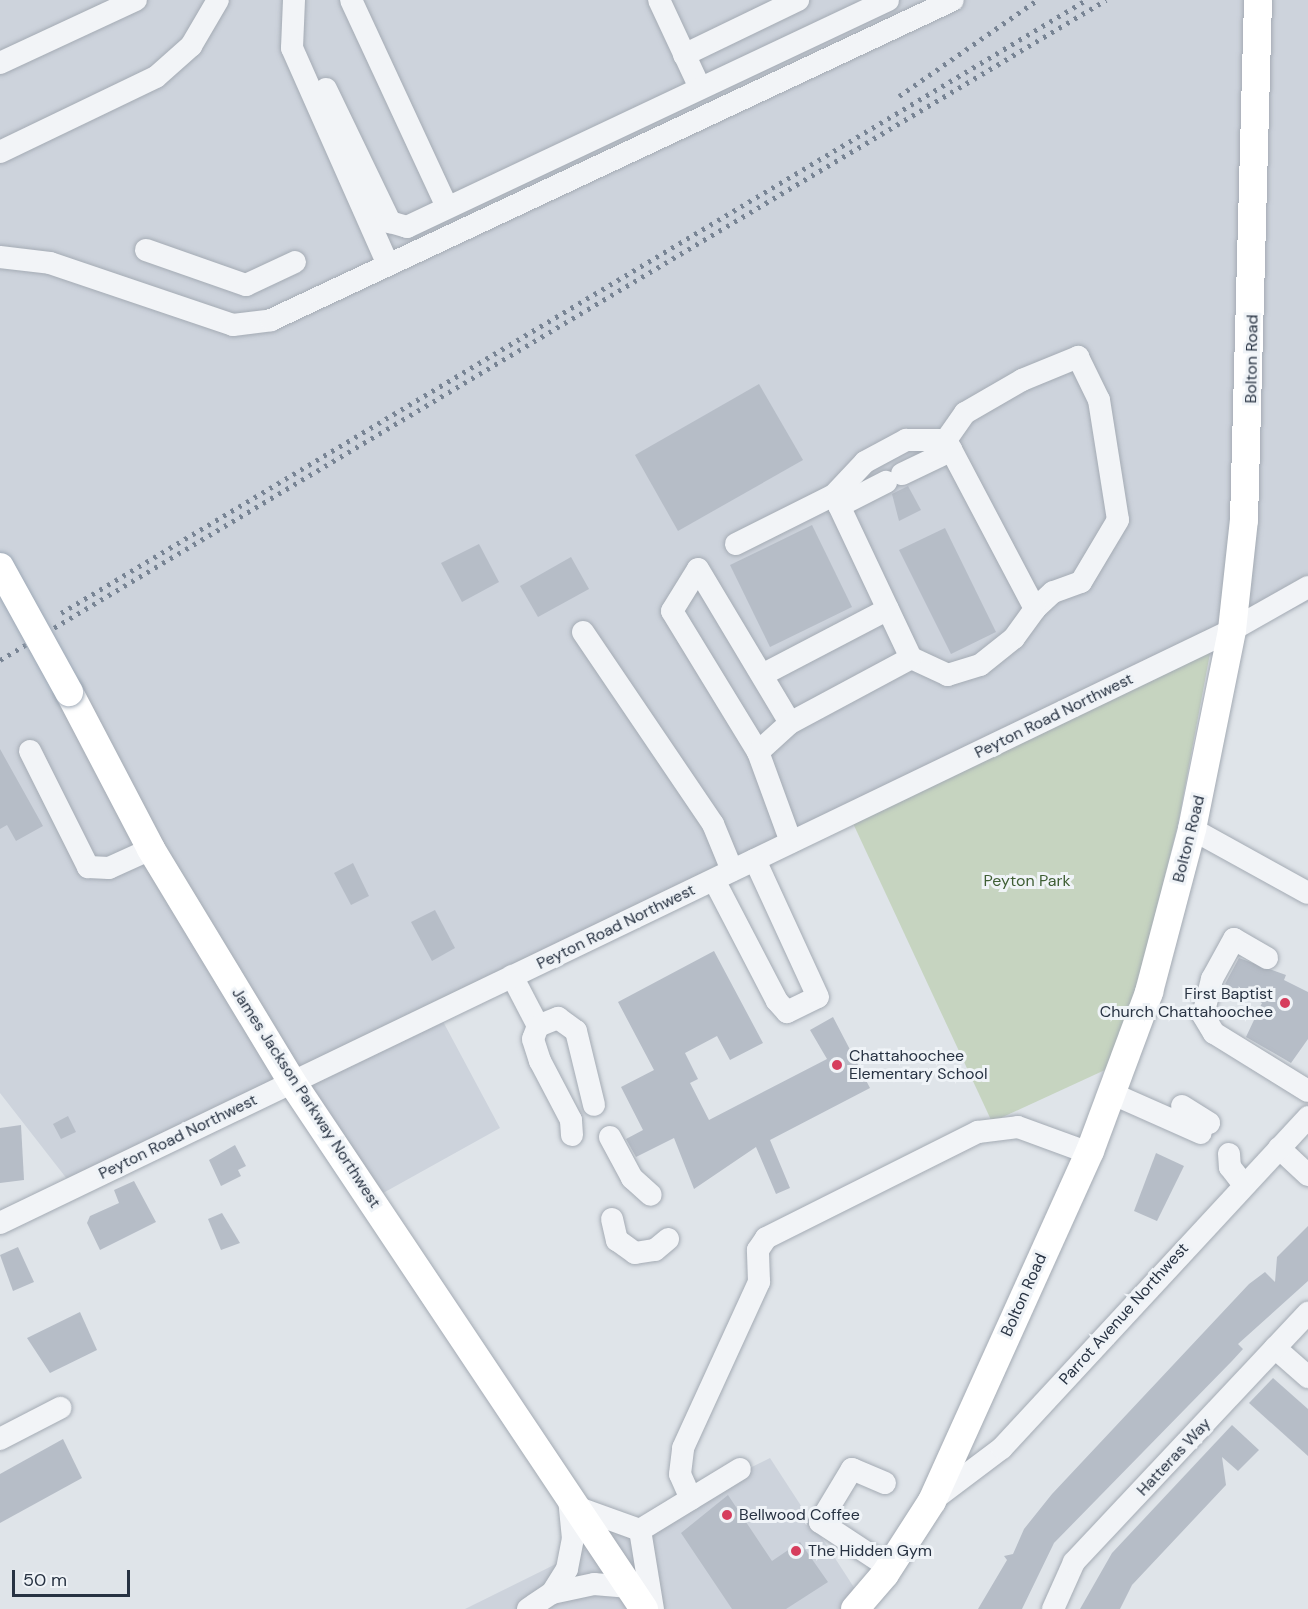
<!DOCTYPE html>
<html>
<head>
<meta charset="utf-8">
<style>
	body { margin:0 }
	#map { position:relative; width:1308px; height:1609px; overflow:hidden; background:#dfe4e9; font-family:"DM Sans",sans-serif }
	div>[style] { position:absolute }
	.built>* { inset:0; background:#cdd3dc }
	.green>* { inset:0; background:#c6d4c0 }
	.building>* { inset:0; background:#b6bdc7 }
	.roads { filter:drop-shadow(0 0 2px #a4abb4) drop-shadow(0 0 2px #a4abb4) }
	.minor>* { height:22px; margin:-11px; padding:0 11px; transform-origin:11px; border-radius:11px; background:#f2f4f7 }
	.major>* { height:28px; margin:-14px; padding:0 14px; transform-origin:14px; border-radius:14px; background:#fff }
	.rail>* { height:4.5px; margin-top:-2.25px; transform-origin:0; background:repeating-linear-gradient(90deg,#788494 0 3px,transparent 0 9px) }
	.bridges { filter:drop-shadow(0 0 2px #9ea9b6) drop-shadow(0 0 2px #9ea9b6) }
	.major-bridge>* { height:28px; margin:-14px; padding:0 14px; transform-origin:14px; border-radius:14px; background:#fff }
	.dots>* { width:16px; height:16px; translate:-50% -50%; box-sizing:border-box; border:3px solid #eff3f7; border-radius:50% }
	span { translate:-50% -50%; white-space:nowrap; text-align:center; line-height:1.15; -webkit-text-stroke:6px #eff3f7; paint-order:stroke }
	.street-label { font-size:16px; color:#273242 }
	.park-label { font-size:16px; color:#3e5e34 }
	.poi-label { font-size:16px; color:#273242 }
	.right { translate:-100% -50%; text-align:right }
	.left { translate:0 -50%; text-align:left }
	.scale { position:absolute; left:12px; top:1570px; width:118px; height:27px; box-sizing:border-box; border:3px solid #273242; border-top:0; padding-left:8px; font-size:18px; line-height:21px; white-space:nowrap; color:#273242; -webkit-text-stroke:4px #eff3f7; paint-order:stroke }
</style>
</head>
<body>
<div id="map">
	<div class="built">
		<i style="clip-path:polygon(0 0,1308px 0,1308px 602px,439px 1014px,500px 1128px,367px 1202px,281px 1088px,74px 1188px,0 1093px)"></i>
		<i style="clip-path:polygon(770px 1458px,868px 1609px,465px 1609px)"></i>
	</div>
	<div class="green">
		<i style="clip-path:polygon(1211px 648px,1178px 824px,1118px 1064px,992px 1122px,851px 819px)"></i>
	</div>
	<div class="building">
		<i style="clip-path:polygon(759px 384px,803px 460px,678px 531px,635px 455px)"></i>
		<i style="clip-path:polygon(908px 486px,921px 510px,899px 521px,892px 494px)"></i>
		<i style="clip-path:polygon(812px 525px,852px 607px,770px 647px,730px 565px)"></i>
		<i style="clip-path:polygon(945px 528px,996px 632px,951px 654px,899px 550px)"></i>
		<i style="clip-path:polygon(479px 544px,499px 582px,462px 602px,441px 563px)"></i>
		<i style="clip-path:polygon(571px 557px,589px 589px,538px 617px,520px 586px)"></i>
		<i style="clip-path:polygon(0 749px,43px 826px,16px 841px,7px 825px,0 829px)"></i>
		<i style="clip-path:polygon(353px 863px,369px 896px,351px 905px,334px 873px)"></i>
		<i style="clip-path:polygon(435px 910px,455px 948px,432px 961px,411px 922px)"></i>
		<i style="clip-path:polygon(714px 951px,763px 1043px,730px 1060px,717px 1036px,685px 1053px,698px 1079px,690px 1083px,709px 1120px,827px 1059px,810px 1030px,833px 1017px,870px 1088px,770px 1140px,790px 1188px,776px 1194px,756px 1147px,694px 1189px,674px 1138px,636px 1157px,626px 1139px,643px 1130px,621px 1087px,654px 1070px,618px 1002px)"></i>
		<i style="clip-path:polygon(1239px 958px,1286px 975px,1284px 980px,1308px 992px,1308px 1039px,1291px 1063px,1246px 1037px,1262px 1003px,1225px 984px)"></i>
		<i style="clip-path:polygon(68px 1116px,76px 1132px,61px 1139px,53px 1124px)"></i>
		<i style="clip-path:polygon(21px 1125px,24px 1180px,0 1183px,0 1128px)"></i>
		<i style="clip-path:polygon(235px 1145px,246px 1166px,238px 1170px,241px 1176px,221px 1186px,209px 1160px)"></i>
		<i style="clip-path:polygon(1156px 1153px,1184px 1166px,1157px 1221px,1134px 1211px)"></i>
		<i style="clip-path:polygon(134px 1181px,156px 1222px,100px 1250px,87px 1223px,90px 1216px,119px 1203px,114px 1190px)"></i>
		<i style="clip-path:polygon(222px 1213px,240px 1243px,221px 1250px,208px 1219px)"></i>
		<i style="clip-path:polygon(1308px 1226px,1308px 1281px,1238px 1344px,1243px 1349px,1232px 1361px,1054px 1543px,1022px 1609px,978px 1609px,1007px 1560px,1004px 1556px,1013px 1554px,1024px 1529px,1052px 1494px,1249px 1284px,1265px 1272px,1275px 1282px,1277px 1257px)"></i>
		<i style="clip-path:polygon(18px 1247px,34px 1282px,13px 1291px,0 1255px)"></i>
		<i style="clip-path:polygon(80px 1312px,97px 1350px,50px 1373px,27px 1338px)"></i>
		<i style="clip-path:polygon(1273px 1378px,1308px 1409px,1308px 1456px,1249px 1403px)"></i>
		<i style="clip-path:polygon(1232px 1425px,1259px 1450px,1238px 1471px,1222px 1457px,1226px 1485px,1132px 1585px,1120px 1609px,1080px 1609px,1112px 1553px)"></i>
		<i style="clip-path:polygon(63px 1439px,82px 1478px,0 1523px,0 1474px)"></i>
		<i style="clip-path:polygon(728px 1495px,772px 1561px,800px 1542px,828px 1582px,786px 1609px,732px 1609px,681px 1533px)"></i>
	</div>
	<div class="roads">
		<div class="minor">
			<i style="left:294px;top:0;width:48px;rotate:92.4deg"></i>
			<i style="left:292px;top:48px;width:237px;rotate:66.1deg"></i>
			<i style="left:351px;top:0;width:228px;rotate:65.1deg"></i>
			<i style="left:659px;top:0;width:97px;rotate:65deg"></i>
			<i style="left:684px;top:55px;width:127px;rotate:-25.8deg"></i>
			<i style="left:0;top:63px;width:150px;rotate:-24.9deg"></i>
			<i style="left:326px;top:89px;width:148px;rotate:64.3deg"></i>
			<i style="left:390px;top:222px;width:18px;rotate:16deg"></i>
			<i style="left:407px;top:227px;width:532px;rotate:-25.26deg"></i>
			<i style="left:0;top:152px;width:173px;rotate:-25.7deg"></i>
			<i style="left:156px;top:77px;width:47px;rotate:-41.5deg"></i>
			<i style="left:191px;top:46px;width:53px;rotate:-59.6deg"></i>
			<i style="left:146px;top:250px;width:106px;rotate:19.3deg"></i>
			<i style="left:246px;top:285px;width:54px;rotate:-25.1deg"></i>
			<i style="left:0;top:257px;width:50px;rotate:6.8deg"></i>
			<i style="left:50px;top:263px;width:193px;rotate:18.7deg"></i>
			<i style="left:233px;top:325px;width:38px;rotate:-7deg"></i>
			<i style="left:271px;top:320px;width:753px;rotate:-25.14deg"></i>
			<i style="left:946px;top:440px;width:33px;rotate:-55deg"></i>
			<i style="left:965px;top:413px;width:66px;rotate:-30.1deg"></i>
			<i style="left:1022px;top:380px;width:61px;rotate:-22.3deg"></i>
			<i style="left:1078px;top:357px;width:48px;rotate:64deg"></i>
			<i style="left:1099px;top:400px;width:121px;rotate:81deg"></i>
			<i style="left:1118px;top:520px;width:72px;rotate:120.8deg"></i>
			<i style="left:1081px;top:582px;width:30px;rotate:160deg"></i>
			<i style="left:1053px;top:592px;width:25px;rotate:137deg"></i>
			<i style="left:902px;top:474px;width:55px;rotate:-25.6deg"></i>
			<i style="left:839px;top:506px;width:53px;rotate:-27.1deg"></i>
			<i style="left:736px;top:544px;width:110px;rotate:-26.6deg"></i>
			<i style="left:834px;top:495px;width:45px;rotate:-46.8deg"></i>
			<i style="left:865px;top:462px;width:47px;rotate:-28.2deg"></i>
			<i style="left:906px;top:440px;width:40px"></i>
			<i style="left:946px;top:440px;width:191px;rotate:62.2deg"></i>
			<i style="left:1035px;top:609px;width:36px;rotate:126deg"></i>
			<i style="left:1014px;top:638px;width:43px;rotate:141.5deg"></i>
			<i style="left:980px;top:665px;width:34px;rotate:163deg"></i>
			<i style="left:948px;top:675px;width:41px;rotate:-155.3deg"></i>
			<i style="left:583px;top:632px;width:232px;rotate:55.9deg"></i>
			<i style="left:713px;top:824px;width:50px;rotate:67.6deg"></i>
			<i style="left:762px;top:675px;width:142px;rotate:-27.6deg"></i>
			<i style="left:30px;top:751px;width:130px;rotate:63.4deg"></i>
			<i style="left:88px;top:867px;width:21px;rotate:3deg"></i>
			<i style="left:109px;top:868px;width:46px;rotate:-24.3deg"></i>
			<i style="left:758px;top:752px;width:165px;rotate:-121.4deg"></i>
			<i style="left:672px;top:611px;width:49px;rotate:-58.2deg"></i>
			<i style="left:698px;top:569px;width:179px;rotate:59.1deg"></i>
			<i style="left:1192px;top:829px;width:132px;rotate:28.9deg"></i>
			<i style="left:791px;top:842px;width:96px;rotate:-110.1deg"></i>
			<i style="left:758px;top:752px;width:43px;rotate:-42.2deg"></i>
			<i style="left:790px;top:723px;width:137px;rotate:-28.2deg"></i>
			<i style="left:911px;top:658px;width:180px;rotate:-115.3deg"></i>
			<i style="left:714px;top:880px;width:136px;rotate:62.5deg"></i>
			<i style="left:777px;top:1001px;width:15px;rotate:48deg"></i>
			<i style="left:787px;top:1012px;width:34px;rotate:-26deg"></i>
			<i style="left:818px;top:997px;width:151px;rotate:-114.7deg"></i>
			<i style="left:1267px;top:958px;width:38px;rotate:-150deg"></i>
			<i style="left:1234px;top:939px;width:46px;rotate:118.8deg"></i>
			<i style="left:1212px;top:979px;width:37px;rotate:104deg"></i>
			<i style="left:1203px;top:1015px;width:21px;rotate:59deg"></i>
			<i style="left:1214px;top:1033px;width:110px;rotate:31.7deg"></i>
			<i style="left:512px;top:976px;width:56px;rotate:62.5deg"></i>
			<i style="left:1113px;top:1094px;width:96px;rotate:23.9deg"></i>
			<i style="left:1182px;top:1106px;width:32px;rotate:32deg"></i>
			<i style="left:572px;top:1135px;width:15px;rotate:-94deg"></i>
			<i style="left:571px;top:1120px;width:67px;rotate:-117.7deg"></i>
			<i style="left:540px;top:1061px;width:23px;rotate:-108deg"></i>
			<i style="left:533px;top:1039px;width:14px;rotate:-69deg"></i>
			<i style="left:538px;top:1026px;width:22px;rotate:-22deg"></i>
			<i style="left:558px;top:1018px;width:22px;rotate:36deg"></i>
			<i style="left:576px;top:1031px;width:76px;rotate:76.3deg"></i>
			<i style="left:610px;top:1137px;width:47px;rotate:61.8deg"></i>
			<i style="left:632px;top:1178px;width:25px;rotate:42deg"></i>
			<i style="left:1279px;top:1148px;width:40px;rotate:43deg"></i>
			<i style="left:1229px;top:1154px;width:13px;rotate:86deg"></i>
			<i style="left:1230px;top:1167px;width:23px;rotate:52deg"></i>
			<i style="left:612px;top:1219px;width:22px;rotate:77deg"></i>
			<i style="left:617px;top:1240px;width:22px;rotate:36deg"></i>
			<i style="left:635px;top:1253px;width:20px;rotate:-9deg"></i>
			<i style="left:655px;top:1250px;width:17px;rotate:-40deg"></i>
			<i style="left:0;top:1223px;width:1367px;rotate:-25.7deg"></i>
			<i style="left:1232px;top:630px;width:87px;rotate:-29.5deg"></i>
			<i style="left:1275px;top:1348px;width:44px;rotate:41.3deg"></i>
			<i style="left:0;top:1439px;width:68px;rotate:-27.3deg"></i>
			<i style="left:885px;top:1483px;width:36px;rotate:-157deg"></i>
			<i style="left:852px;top:1469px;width:62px;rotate:121.1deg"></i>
			<i style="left:820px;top:1522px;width:84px;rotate:33.3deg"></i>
			<i style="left:691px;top:1499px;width:27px;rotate:-114deg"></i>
			<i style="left:680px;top:1474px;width:26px;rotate:-83deg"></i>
			<i style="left:683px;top:1448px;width:183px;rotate:-65.4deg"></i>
			<i style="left:759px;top:1282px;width:32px;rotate:-92deg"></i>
			<i style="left:758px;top:1250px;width:14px;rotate:-56deg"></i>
			<i style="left:766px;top:1238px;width:237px;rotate:-26.6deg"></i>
			<i style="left:978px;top:1132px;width:40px;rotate:-7.1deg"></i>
			<i style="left:1018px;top:1127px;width:76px;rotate:20.1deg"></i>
			<i style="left:933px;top:1500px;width:86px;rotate:-37deg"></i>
			<i style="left:1002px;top:1448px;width:451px;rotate:-47.2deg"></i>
			<i style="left:576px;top:1507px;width:68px;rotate:19.8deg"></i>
			<i style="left:640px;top:1530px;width:117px;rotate:-31.4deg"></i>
			<i style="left:640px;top:1530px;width:80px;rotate:80.7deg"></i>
			<i style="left:552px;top:1593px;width:28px;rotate:-58deg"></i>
			<i style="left:567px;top:1569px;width:31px;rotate:-79deg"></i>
			<i style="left:573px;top:1539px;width:41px;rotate:-95.6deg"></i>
			<i style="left:528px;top:1609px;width:29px;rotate:-34deg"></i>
			<i style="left:552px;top:1593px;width:43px;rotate:-12.1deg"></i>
			<i style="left:594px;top:1584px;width:36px;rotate:5deg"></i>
			<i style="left:1053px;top:1609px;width:51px;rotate:-65.9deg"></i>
			<i style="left:1074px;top:1562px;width:342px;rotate:-46.8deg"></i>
		</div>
		<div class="major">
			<i style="left:69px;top:692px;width:177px;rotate:62.4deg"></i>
			<i style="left:151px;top:849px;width:272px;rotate:58.8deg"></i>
			<i style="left:292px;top:1082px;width:634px;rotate:56.26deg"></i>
			<i style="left:855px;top:1609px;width:46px;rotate:-49.4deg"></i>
			<i style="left:885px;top:1574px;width:87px;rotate:-57.2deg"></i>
			<i style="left:932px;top:1501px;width:384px;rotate:-65.7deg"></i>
			<i style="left:1090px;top:1151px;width:170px;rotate:-69.6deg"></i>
			<i style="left:1149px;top:992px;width:169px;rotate:-75.2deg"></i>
			<i style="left:1192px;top:829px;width:203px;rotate:-78.6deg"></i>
			<i style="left:1232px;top:630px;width:111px;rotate:-83.8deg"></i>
			<i style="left:1244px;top:520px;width:520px;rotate:-88.46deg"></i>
		</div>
	</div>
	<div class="rail">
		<i style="left:899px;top:96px;width:168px;rotate:-34.8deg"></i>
		<i style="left:61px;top:613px;width:1194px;rotate:-30.88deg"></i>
		<i style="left:0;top:660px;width:1288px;rotate:-30.83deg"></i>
	</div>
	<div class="bridges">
		<div class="major-bridge">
			<i style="left:0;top:567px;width:143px;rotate:61.1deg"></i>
		</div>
	</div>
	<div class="dots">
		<i style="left:1285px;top:1003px;background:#d63d5d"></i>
		<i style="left:837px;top:1065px;background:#d63d5d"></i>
		<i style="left:727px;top:1515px;background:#d63d5d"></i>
		<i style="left:796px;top:1551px;background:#d63d5d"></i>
	</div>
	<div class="street-label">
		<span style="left:1252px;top:359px;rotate:-89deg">Bolton Road</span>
		<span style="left:1054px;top:716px;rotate:-26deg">Peyton Road Northwest</span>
		<span style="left:1189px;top:839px;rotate:-76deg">Bolton Road</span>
		<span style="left:616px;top:927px;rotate:-26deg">Peyton Road Northwest</span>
		<span style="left:306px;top:1098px;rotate:57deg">James Jackson Parkway Northwest</span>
		<span style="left:178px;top:1137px;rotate:-26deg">Peyton Road Northwest</span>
		<span style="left:1024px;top:1295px;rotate:-66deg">Bolton Road</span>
		<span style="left:1124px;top:1314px;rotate:-48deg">Parrot Avenue Northwest</span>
		<span style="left:1174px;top:1457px;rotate:-47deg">Hatteras Way</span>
	</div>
	<div class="park-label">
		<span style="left:1027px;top:881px">Peyton Park</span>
	</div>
	<div class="poi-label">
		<span class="right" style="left:1273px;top:1003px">First Baptist<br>Church Chattahoochee</span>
		<span class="left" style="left:849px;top:1065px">Chattahoochee<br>Elementary School</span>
		<span class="left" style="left:739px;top:1515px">Bellwood Coffee</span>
		<span class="left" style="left:808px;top:1551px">The Hidden Gym</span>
	</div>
	<div class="scale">50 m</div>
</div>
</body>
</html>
